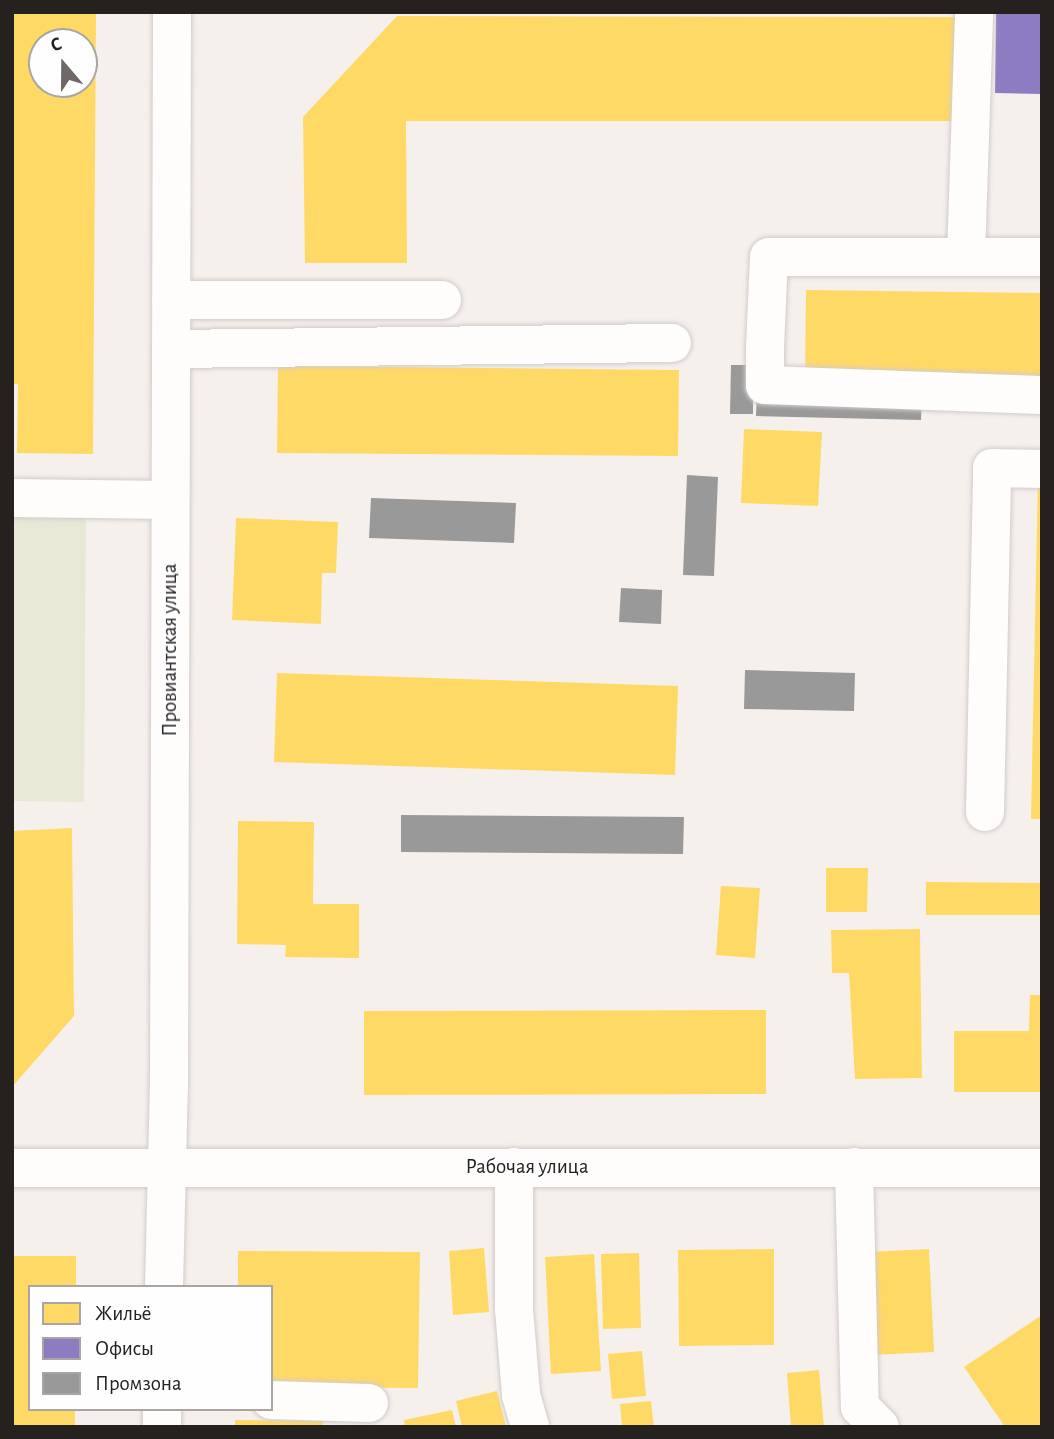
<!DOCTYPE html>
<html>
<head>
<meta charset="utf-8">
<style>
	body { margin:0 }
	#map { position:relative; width:1054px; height:1439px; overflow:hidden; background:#f6f0ed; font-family:"Alegreya Sans",sans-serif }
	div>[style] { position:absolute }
	.green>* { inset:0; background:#e7e8d5 }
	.homes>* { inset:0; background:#ffd966 }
	.offices>* { inset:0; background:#8e7cc3 }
	.industry>* { inset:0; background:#999 }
	.roads { filter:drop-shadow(0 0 2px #d1ccca) drop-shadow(0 0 2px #d1ccca) }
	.minor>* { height:38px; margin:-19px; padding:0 19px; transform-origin:19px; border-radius:19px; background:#fefdfc }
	span { translate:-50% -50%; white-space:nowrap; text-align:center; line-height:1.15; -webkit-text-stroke:7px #fefefe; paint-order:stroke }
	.street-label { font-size:21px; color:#25211f }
	.frame { position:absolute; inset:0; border:14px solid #25211f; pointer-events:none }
	.legend { position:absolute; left:28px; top:1285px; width:245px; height:126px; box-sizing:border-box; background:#fefefe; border:2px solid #a7a6a5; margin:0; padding:9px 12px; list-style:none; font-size:21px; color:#25211f }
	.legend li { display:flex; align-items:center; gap:14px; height:35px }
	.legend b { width:35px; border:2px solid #a7a6a5 }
	.north { position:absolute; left:28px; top:28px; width:70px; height:70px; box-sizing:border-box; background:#fefefe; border:2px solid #a7a6a5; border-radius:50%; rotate:340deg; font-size:19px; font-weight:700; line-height:28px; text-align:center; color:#25211f }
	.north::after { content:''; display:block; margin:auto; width:24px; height:32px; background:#6e6967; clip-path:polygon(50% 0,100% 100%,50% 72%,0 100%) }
</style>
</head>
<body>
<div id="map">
	<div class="green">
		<i style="clip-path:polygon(12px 504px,86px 505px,84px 802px,12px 801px)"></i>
	</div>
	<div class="homes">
		<i style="clip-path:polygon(evenodd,12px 12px,96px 12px,93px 454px,17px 453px,18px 384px,12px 384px,12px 12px,42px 42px,84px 42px,84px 84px,42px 84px,42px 42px)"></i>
		<i style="clip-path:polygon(397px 16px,962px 17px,962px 121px,406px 121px,407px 263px,305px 263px,303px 117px)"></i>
		<i style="clip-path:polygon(806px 290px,1042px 293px,1042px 381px,805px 379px)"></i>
		<i style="clip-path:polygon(278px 366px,679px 370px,678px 456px,277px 453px)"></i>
		<i style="clip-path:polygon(744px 429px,822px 432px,818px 506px,741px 503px)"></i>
		<i style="clip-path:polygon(1038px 474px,1042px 474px,1042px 819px,1031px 819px)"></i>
		<i style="clip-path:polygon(236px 518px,338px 522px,336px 573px,322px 573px,321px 624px,232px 620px)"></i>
		<i style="clip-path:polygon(277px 673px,678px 686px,675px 775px,274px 762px)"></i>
		<i style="clip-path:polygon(238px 821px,314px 822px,313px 904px,359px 904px,359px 958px,285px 957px,286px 945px,237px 944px)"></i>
		<i style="clip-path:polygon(72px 828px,74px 1016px,12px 1087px,12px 831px)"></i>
		<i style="clip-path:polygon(826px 868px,868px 868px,867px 912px,826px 912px)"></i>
		<i style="clip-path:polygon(926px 882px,1042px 883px,1042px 915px,926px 915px)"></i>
		<i style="clip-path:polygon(721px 886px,760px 888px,755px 958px,716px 955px)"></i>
		<i style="clip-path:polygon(920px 929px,922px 1078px,855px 1079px,849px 973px,832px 973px,831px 930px)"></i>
		<i style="clip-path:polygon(1030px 995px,1042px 995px,1042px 1092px,954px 1092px,954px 1031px,1029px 1031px)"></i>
		<i style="clip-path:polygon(766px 1010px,766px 1094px,364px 1095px,364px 1011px)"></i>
		<i style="clip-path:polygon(484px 1248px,489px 1312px,453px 1315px,449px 1251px)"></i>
		<i style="clip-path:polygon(774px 1249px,774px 1345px,679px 1346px,678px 1250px)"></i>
		<i style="clip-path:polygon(929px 1249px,934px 1352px,873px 1355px,868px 1252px)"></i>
		<i style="clip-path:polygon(238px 1251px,420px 1252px,418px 1388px,271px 1387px,271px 1287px,238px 1287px)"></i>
		<i style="clip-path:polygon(639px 1253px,641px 1328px,603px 1329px,601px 1254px)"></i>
		<i style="clip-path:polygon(594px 1254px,601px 1371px,551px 1374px,545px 1257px)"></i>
		<i style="clip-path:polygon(12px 1256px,76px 1256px,76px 1287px,30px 1287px,30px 1409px,75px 1409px,75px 1427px,12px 1427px)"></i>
		<i style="clip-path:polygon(1042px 1315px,1042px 1427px,1005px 1427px,964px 1367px)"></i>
		<i style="clip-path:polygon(642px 1351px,646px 1396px,612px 1399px,608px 1354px)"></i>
		<i style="clip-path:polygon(819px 1370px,824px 1427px,791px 1427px,787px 1373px)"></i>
		<i style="clip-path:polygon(497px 1391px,506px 1427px,462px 1427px,456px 1401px)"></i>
		<i style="clip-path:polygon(651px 1401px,654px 1427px,622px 1427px,620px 1404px)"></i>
		<i style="clip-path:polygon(452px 1410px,456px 1427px,405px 1427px,404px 1420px)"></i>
		<i style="clip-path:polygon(235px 1420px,323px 1421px,323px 1427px,235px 1427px)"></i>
	</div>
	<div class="offices">
		<i style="clip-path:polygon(996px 12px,1042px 12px,1042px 94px,995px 93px)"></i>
	</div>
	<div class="industry">
		<i style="clip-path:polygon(731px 365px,753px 365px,753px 414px,730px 414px)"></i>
		<i style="clip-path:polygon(757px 390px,922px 394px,921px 420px,756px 416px)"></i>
		<i style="clip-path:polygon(687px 475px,718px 477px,714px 576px,683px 575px)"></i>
		<i style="clip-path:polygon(371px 498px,516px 503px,514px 543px,369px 538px)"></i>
		<i style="clip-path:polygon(621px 588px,662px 590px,661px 624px,619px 622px)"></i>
		<i style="clip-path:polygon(745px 670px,855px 673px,854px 711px,744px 709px)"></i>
		<i style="clip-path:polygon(401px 815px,684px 817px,683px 854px,401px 852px)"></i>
	</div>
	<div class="roads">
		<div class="minor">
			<i style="left:966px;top:257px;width:245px;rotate:-88.1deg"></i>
			<i style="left:1042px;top:257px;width:273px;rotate:180deg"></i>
			<i style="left:769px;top:257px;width:90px;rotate:92.5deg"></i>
			<i style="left:765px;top:347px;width:38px;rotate:90deg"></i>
			<i style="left:765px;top:385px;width:277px;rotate:2.1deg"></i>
			<i style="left:171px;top:300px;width:271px"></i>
			<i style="left:171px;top:349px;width:501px;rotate:-0.69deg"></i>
			<i style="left:12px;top:498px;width:158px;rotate:0.7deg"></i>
			<i style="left:985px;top:812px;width:344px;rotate:-88.8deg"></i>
			<i style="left:992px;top:468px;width:50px;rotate:1.1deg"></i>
			<i style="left:514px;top:1167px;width:142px;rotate:90deg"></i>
			<i style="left:514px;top:1309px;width:86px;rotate:85.3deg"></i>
			<i style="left:521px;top:1395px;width:33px;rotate:74deg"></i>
			<i style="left:854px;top:1167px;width:240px;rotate:88.6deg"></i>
			<i style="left:860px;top:1407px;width:28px;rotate:45deg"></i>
			<i style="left:12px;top:1168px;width:1030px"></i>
			<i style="left:164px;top:1287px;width:199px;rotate:-88.6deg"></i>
			<i style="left:169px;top:1088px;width:1076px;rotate:-89.84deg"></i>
			<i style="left:271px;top:1400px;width:98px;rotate:1.8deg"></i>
			<i style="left:162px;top:1427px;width:18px;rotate:-90deg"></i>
		</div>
	</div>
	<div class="street-label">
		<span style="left:170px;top:650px;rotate:-90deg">Провиантская улица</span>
		<span style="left:527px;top:1167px">Рабочая улица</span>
	</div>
	<div class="frame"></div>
	<ul class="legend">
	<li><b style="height:19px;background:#ffd966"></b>Жильё</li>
	<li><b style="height:19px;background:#8e7cc3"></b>Офисы</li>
	<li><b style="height:19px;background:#999"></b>Промзона</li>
	</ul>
	<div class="north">С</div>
</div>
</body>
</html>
